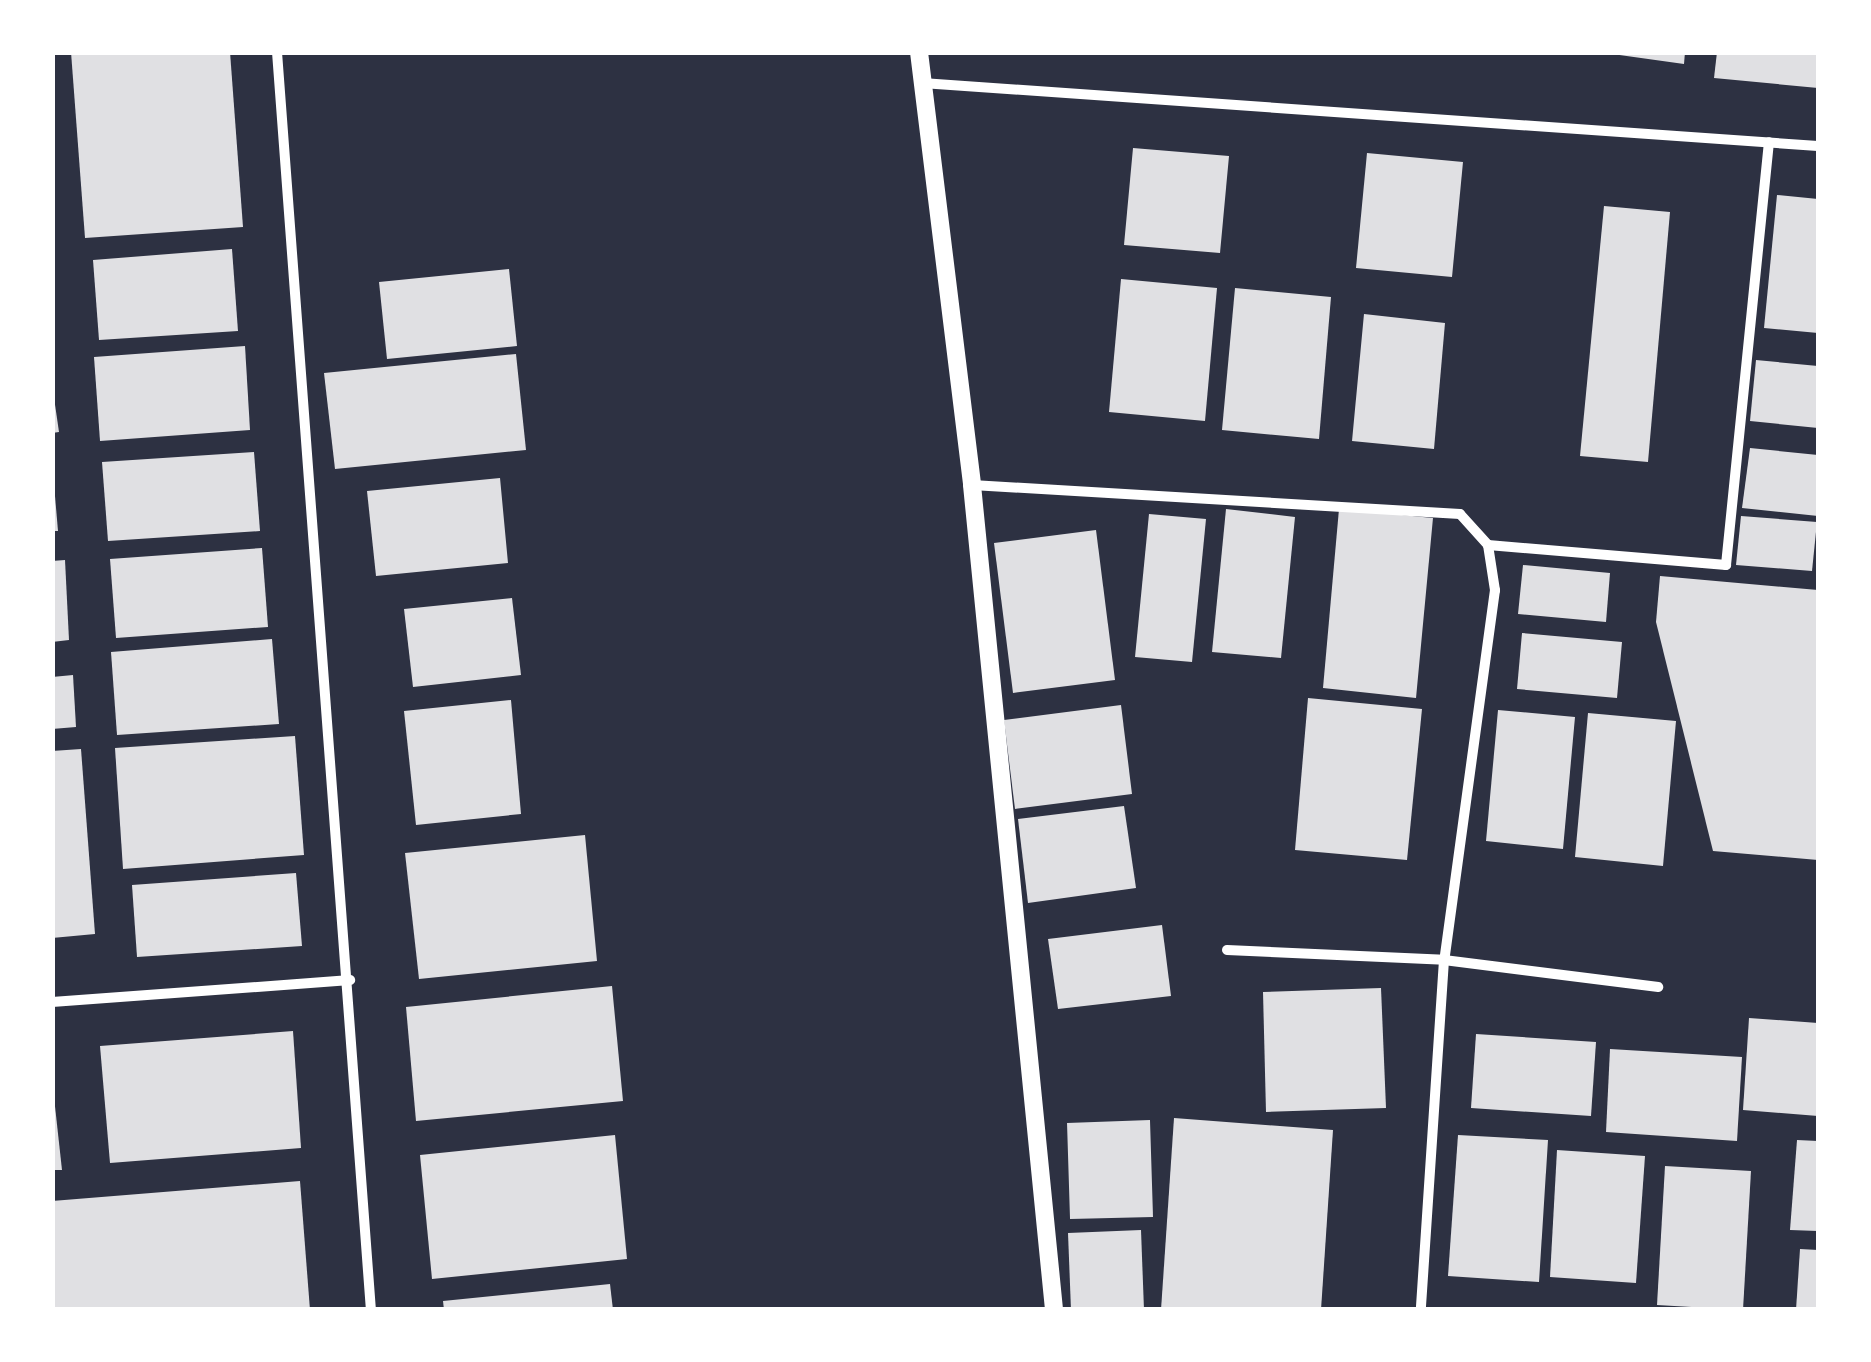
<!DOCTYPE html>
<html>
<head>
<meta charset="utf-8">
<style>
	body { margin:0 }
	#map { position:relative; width:1871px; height:1362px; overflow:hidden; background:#2d3142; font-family:"Space Grotesk",sans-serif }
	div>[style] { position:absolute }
	.building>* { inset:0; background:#e0e0e3 }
	.minor>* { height:10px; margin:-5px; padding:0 5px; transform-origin:5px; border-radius:5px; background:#fff }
	.tertiary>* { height:18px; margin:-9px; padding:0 9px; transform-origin:9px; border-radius:9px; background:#fff }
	span { translate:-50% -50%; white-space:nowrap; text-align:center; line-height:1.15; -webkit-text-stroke:10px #fff; paint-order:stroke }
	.frame { position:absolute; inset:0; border:55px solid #fff; pointer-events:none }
</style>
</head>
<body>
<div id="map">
	<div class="building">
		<i style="clip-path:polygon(71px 52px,230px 52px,243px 227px,85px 238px)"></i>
		<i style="clip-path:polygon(1598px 52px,1685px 52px,1684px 64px)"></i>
		<i style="clip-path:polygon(1717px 52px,1818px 52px,1818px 88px,1714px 78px)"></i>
		<i style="clip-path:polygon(1133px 148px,1229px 156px,1220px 253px,1124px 245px)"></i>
		<i style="clip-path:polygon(1367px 153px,1463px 162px,1452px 277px,1356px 268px)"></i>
		<i style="clip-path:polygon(1777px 195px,1818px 199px,1818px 333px,1764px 328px)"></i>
		<i style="clip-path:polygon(1604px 206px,1670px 212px,1648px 462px,1580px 456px)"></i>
		<i style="clip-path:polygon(232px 249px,238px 331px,99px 340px,93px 260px)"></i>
		<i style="clip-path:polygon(509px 269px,517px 346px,387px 359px,379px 282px)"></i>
		<i style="clip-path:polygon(1121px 279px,1217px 288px,1205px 421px,1109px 412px)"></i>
		<i style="clip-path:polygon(1235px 288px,1331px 297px,1319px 439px,1222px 430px)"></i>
		<i style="clip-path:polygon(1364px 314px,1445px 323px,1434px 449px,1352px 441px)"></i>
		<i style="clip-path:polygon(245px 346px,250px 430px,100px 441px,94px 357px)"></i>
		<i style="clip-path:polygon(516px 354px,526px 450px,335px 469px,324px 373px)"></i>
		<i style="clip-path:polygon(1756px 360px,1818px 366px,1818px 428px,1750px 421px)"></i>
		<i style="clip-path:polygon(52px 384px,59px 432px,52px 433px)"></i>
		<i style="clip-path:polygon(1750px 448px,1818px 455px,1818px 516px,1742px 508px)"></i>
		<i style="clip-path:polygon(254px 452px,260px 531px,108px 541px,102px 462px)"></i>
		<i style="clip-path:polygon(500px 478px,508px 563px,376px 576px,367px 491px)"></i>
		<i style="clip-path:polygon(52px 496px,55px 496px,58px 531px,52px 531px)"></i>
		<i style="clip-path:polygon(1226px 509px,1295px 517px,1281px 658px,1212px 652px)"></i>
		<i style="clip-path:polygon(1339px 509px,1433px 518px,1416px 698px,1323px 688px)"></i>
		<i style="clip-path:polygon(1149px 514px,1206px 519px,1192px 662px,1135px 657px)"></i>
		<i style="clip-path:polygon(1741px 516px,1817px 522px,1812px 571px,1736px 565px)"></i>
		<i style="clip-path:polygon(1096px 530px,1115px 680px,1013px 693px,994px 543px)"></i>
		<i style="clip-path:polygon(262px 548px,268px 627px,116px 638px,110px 559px)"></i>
		<i style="clip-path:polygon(65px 560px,69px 640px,52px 642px,52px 561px)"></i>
		<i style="clip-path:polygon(1523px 565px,1610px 573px,1606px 622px,1518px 614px)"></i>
		<i style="clip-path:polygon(1660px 576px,1818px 590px,1818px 860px,1713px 851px,1656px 622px)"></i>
		<i style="clip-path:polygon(512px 598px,521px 675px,413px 687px,404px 609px)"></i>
		<i style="clip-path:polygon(1522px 633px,1622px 642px,1617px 698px,1517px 689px)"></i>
		<i style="clip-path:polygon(272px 639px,279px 724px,117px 735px,111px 652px)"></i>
		<i style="clip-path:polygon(73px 675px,76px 727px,52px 729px,52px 677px)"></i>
		<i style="clip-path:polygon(1308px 698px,1422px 709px,1407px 860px,1295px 850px)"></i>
		<i style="clip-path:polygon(511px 700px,521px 814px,416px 825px,404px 711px)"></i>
		<i style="clip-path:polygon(1121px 705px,1132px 794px,1015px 809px,1004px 720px)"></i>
		<i style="clip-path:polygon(1498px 710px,1575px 717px,1563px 849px,1486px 841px)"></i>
		<i style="clip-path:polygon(1588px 713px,1676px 721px,1663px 866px,1575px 857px)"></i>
		<i style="clip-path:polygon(295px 736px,304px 855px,123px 869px,115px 748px)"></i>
		<i style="clip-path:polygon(81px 749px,95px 934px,52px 938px,52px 751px)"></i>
		<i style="clip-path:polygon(1124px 806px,1136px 888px,1028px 903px,1018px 819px)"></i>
		<i style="clip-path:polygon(585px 835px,597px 961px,419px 979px,405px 853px)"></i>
		<i style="clip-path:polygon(296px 873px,302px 946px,137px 957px,132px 885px)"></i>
		<i style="clip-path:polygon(1162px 925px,1171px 996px,1058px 1009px,1048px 939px)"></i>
		<i style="clip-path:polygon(612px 986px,623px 1101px,416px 1121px,406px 1007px)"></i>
		<i style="clip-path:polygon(1381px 988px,1386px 1108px,1266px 1112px,1263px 992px)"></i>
		<i style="clip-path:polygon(1749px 1018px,1818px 1023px,1818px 1116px,1743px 1110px)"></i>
		<i style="clip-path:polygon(293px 1031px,301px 1148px,110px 1163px,100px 1046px)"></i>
		<i style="clip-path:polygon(1476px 1034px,1596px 1042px,1591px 1116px,1471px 1108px)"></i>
		<i style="clip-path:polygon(1610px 1049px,1742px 1057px,1737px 1141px,1606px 1132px)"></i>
		<i style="clip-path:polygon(52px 1079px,62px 1170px,52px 1170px)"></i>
		<i style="clip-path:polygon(1174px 1118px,1333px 1130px,1321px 1310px,1161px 1310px)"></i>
		<i style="clip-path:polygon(1150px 1120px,1153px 1217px,1070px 1219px,1067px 1123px)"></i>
		<i style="clip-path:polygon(615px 1135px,627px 1259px,432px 1279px,420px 1155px)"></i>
		<i style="clip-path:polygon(1458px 1135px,1548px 1140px,1539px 1282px,1448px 1276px)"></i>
		<i style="clip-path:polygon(1797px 1140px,1818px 1141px,1818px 1231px,1790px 1230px)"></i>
		<i style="clip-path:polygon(1557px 1150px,1645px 1156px,1636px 1283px,1550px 1277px)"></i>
		<i style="clip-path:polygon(1665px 1166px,1751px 1171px,1743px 1310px,1657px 1305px)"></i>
		<i style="clip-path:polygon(300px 1181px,310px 1310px,52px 1310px,52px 1201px)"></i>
		<i style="clip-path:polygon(1141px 1230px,1144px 1310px,1071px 1310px,1068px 1233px)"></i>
		<i style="clip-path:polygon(1800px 1249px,1818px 1250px,1818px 1310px,1796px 1310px)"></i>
		<i style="clip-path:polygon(610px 1284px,613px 1310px,444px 1310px,443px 1301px)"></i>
	</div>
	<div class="minor">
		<i style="left:277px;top:52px;width:1262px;rotate:85.73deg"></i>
		<i style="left:922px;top:83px;width:898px;rotate:4.02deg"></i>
		<i style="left:972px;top:485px;width:489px;rotate:3.4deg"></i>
		<i style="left:1460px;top:514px;width:42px;rotate:47.9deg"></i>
		<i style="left:1488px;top:545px;width:46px;rotate:81.2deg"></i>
		<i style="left:1495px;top:590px;width:373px;rotate:97.8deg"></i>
		<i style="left:1444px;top:960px;width:351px;rotate:93.8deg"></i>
		<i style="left:1488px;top:545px;width:239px;rotate:4.8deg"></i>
		<i style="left:1726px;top:565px;width:425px;rotate:-84.2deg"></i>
		<i style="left:1227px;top:950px;width:217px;rotate:2.6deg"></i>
		<i style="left:1444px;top:960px;width:216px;rotate:7.2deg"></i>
		<i style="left:52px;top:1002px;width:299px;rotate:-4.2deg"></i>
	</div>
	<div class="tertiary">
		<i style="left:919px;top:52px;width:436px;rotate:83deg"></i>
		<i style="left:972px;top:485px;width:829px;rotate:84.32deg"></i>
	</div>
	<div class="frame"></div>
</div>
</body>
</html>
